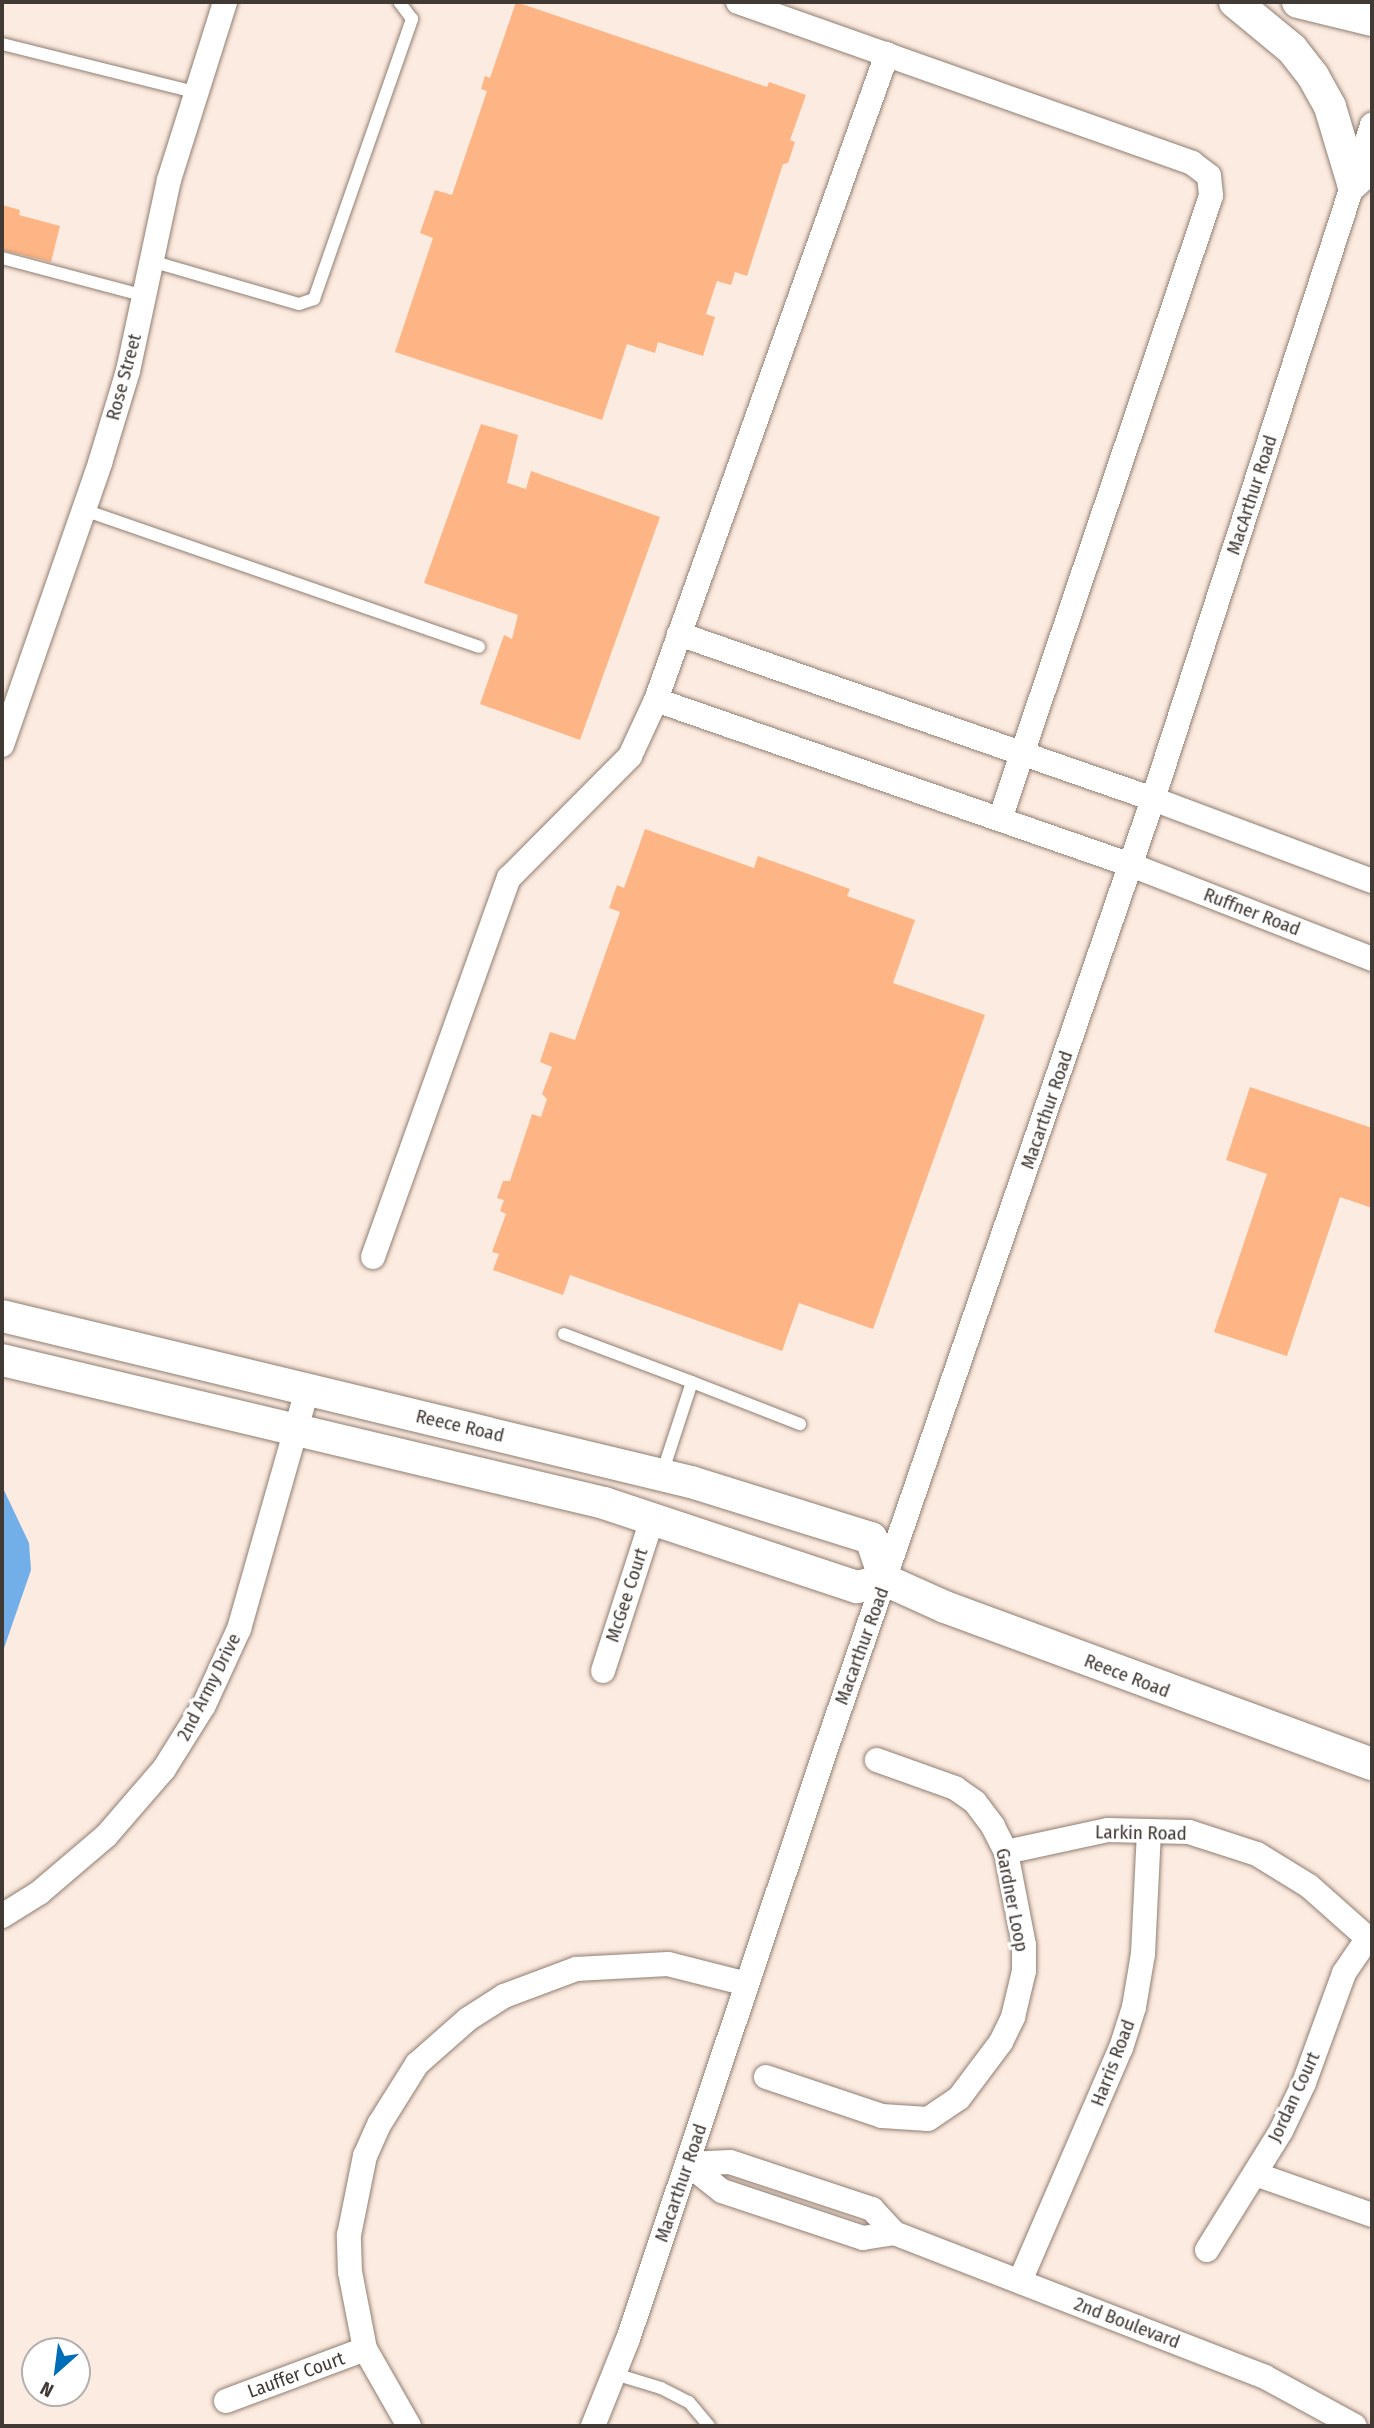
<!DOCTYPE html>
<html>
<head>
<meta charset="utf-8">
<style>
	body { margin:0 }
	#map { position:relative; width:1374px; height:2428px; overflow:hidden; background:#fcebe0; font-family:"Fira Sans Condensed",sans-serif }
	div>[style] { position:absolute }
	.water>* { inset:0; background:#72aee8 }
	.building>* { inset:0; background:#feb585 }
	.roads { filter:drop-shadow(0 0 2px #917e72) drop-shadow(0 0 2px #917e72) }
	.service>* { height:12px; margin:-6px; padding:0 6px; transform-origin:6px; border-radius:6px; background:#fff }
	.minor>* { height:24px; margin:-12px; padding:0 12px; transform-origin:12px; border-radius:12px; background:#fff }
	.tertiary>* { height:32px; margin:-16px; padding:0 16px; transform-origin:16px; border-radius:16px; background:#fff }
	span { translate:-50% -50%; white-space:nowrap; text-align:center; line-height:1.15; -webkit-text-stroke:6px #fff; paint-order:stroke }
	.street-label { font-size:19px; color:#413934 }
	.frame { position:absolute; inset:0; border:4px solid #413934; pointer-events:none }
	.north { position:absolute; left:21px; top:2337px; width:70px; height:70px; box-sizing:border-box; background:#fff; border:2px solid #b3b0ae; border-radius:50%; rotate:208deg; font-size:19px; font-weight:700; line-height:28px; text-align:center; color:#413934 }
	.north::after { content:''; display:block; margin:auto; width:24px; height:32px; background:#006db8; clip-path:polygon(50% 0,100% 100%,50% 72%,0 100%) }
</style>
</head>
<body>
<div id="map">
	<div class="water">
		<i style="clip-path:polygon(2px 1486px,29px 1543px,31px 1570px,2px 1654px)"></i>
	</div>
	<div class="building">
		<i style="clip-path:polygon(516px 2px,767px 87px,769px 82px,806px 95px,790px 140px,795px 142px,788px 163px,783px 164px,747px 276px,735px 272px,731px 285px,717px 281px,706px 314px,715px 317px,703px 356px,658px 342px,655px 353px,627px 344px,602px 420px,395px 352px,433px 238px,420px 233px,435px 190px,452px 195px,487px 91px,481px 89px,485px 76px,490px 78px)"></i>
		<i style="clip-path:polygon(2px 205px,20px 210px,19px 215px,60px 226px,51px 262px,2px 250px)"></i>
		<i style="clip-path:polygon(481px 424px,518px 435px,507px 483px,526px 489px,531px 471px,660px 517px,580px 740px,480px 704px,504px 635px,512px 639px,518px 615px,424px 583px)"></i>
		<i style="clip-path:polygon(645px 829px,754px 868px,758px 856px,850px 889px,847px 896px,915px 920px,893px 983px,985px 1015px,873px 1329px,799px 1303px,782px 1351px,570px 1275px,563px 1295px,493px 1270px,499px 1254px,492px 1252px,506px 1214px,500px 1211px,504px 1200px,497px 1198px,503px 1181px,510px 1181px,532px 1114px,541px 1117px,547px 1099px,542px 1094px,552px 1067px,540px 1062px,550px 1032px,575px 1040px,620px 912px,609px 908px,617px 885px,624px 888px)"></i>
		<i style="clip-path:polygon(1250px 1087px,1372px 1128px,1372px 1208px,1340px 1197px,1287px 1356px,1214px 1332px,1267px 1174px,1226px 1160px)"></i>
	</div>
	<div class="roads">
		<div class="service">
			<i style="left:2px;top:44px;width:199px;rotate:14deg"></i>
			<i style="left:2px;top:258px;width:148px;rotate:14.9deg"></i>
			<i style="left:151px;top:261px;width:154px;rotate:16.2deg"></i>
			<i style="left:299px;top:304px;width:16px;rotate:-18deg"></i>
			<i style="left:314px;top:299px;width:297px;rotate:-70.7deg"></i>
			<i style="left:412px;top:19px;width:21px;rotate:-127deg"></i>
			<i style="left:84px;top:510px;width:418px;rotate:19.1deg"></i>
			<i style="left:564px;top:1334px;width:137px;rotate:20.6deg"></i>
			<i style="left:692px;top:1382px;width:97px;rotate:108.1deg"></i>
			<i style="left:692px;top:1382px;width:116px;rotate:21.3deg"></i>
			<i style="left:615px;top:2374px;width:48px;rotate:16.9deg"></i>
			<i style="left:661px;top:2388px;width:31px;rotate:27deg"></i>
			<i style="left:689px;top:2402px;width:31px;rotate:50deg"></i>
		</div>
		<div class="minor">
			<i style="left:738px;top:2px;width:482px;rotate:19.5deg"></i>
			<i style="left:1192px;top:163px;width:21px;rotate:37deg"></i>
			<i style="left:1209px;top:176px;width:20px;rotate:84deg"></i>
			<i style="left:1211px;top:196px;width:658px;rotate:108.71deg"></i>
			<i style="left:679px;top:634px;width:502px;rotate:19.19deg"></i>
			<i style="left:1153px;top:799px;width:234px;rotate:20.5deg"></i>
			<i style="left:656px;top:700px;width:503px;rotate:19.16deg"></i>
			<i style="left:1131px;top:865px;width:259px;rotate:21.3deg"></i>
			<i style="left:2px;top:745px;width:299px;rotate:-70.8deg"></i>
			<i style="left:100px;top:463px;width:96px;rotate:-73.1deg"></i>
			<i style="left:128px;top:371px;width:195px;rotate:-77.9deg"></i>
			<i style="left:169px;top:180px;width:187px;rotate:-72.5deg"></i>
			<i style="left:373px;top:1257px;width:403px;rotate:-70.3deg"></i>
			<i style="left:509px;top:878px;width:172px;rotate:-45.2deg"></i>
			<i style="left:630px;top:756px;width:62px;rotate:-65.1deg"></i>
			<i style="left:656px;top:700px;width:686px;rotate:-70.32deg"></i>
			<i style="left:603px;top:1671px;width:160px;rotate:-72.1deg"></i>
			<i style="left:1006px;top:1852px;width:104px;rotate:-12.2deg"></i>
			<i style="left:1108px;top:1830px;width:81px;rotate:1.4deg"></i>
			<i style="left:1189px;top:1832px;width:71px;rotate:17.9deg"></i>
			<i style="left:1257px;top:1854px;width:61px;rotate:31.6deg"></i>
			<i style="left:1309px;top:1886px;width:84px;rotate:41.6deg"></i>
			<i style="left:2px;top:1916px;width:44px;rotate:-31.9deg"></i>
			<i style="left:39px;top:1893px;width:88px;rotate:-40.4deg"></i>
			<i style="left:106px;top:1836px;width:89px;rotate:-49.1deg"></i>
			<i style="left:164px;top:1769px;width:75px;rotate:-58deg"></i>
			<i style="left:204px;top:1705px;width:84px;rotate:-65.3deg"></i>
			<i style="left:239px;top:1629px;width:248px;rotate:-74.1deg"></i>
			<i style="left:766px;top:2077px;width:122px;rotate:18.6deg"></i>
			<i style="left:882px;top:2116px;width:46px;rotate:3.7deg"></i>
			<i style="left:928px;top:2119px;width:37px;rotate:-34deg"></i>
			<i style="left:959px;top:2098px;width:70px;rotate:-53.1deg"></i>
			<i style="left:1001px;top:2042px;width:28px;rotate:-64deg"></i>
			<i style="left:1013px;top:2017px;width:47px;rotate:-76.6deg"></i>
			<i style="left:1024px;top:1971px;width:26px;rotate:-90deg"></i>
			<i style="left:1024px;top:1945px;width:95px;rotate:-101deg"></i>
			<i style="left:1006px;top:1852px;width:29px;rotate:-117deg"></i>
			<i style="left:993px;top:1826px;width:30px;rotate:-127deg"></i>
			<i style="left:975px;top:1802px;width:24px;rotate:-145deg"></i>
			<i style="left:955px;top:1788px;width:83px;rotate:-160.3deg"></i>
			<i style="left:688px;top:2164px;width:42px;rotate:-2.7deg"></i>
			<i style="left:730px;top:2162px;width:150px;rotate:18.3deg"></i>
			<i style="left:872px;top:2209px;width:33px;rotate:47deg"></i>
			<i style="left:894px;top:2233px;width:398px;rotate:21.2deg"></i>
			<i style="left:1265px;top:2377px;width:102px;rotate:28.6deg"></i>
			<i style="left:688px;top:2164px;width:43px;rotate:38.5deg"></i>
			<i style="left:722px;top:2191px;width:149px;rotate:18.4deg"></i>
			<i style="left:863px;top:2238px;width:31px;rotate:-9deg"></i>
			<i style="left:1255px;top:2174px;width:124px;rotate:19.3deg"></i>
			<i style="left:1207px;top:2250px;width:140px;rotate:-58.1deg"></i>
			<i style="left:1281px;top:2131px;width:53px;rotate:-64.4deg"></i>
			<i style="left:1304px;top:2083px;width:117px;rotate:-70deg"></i>
			<i style="left:1344px;top:1973px;width:42px;rotate:-55.6deg"></i>
			<i style="left:1020px;top:2281px;width:254px;rotate:-66.6deg"></i>
			<i style="left:1121px;top:2048px;width:43px;rotate:-72.4deg"></i>
			<i style="left:1134px;top:2007px;width:54px;rotate:-80.4deg"></i>
			<i style="left:1143px;top:1954px;width:123px;rotate:-87.2deg"></i>
			<i style="left:226px;top:2401px;width:148px;rotate:-20.5deg"></i>
			<i style="left:409px;top:2426px;width:89px;rotate:-119.7deg"></i>
			<i style="left:365px;top:2349px;width:78px;rotate:-101deg"></i>
			<i style="left:350px;top:2272px;width:37px;rotate:-92deg"></i>
			<i style="left:349px;top:2235px;width:81px;rotate:-78.6deg"></i>
			<i style="left:365px;top:2156px;width:36px;rotate:-66deg"></i>
			<i style="left:380px;top:2123px;width:70px;rotate:-57.9deg"></i>
			<i style="left:417px;top:2064px;width:68px;rotate:-41.4deg"></i>
			<i style="left:468px;top:2019px;width:43px;rotate:-32.6deg"></i>
			<i style="left:504px;top:1996px;width:77px;rotate:-20.6deg"></i>
			<i style="left:576px;top:1969px;width:92px;rotate:-3.1deg"></i>
			<i style="left:668px;top:1964px;width:81px;rotate:14.2deg"></i>
			<i style="left:593px;top:2426px;width:94px;rotate:-68.1deg"></i>
			<i style="left:628px;top:2339px;width:632px;rotate:-71.45deg"></i>
			<i style="left:829px;top:1740px;width:995px;rotate:-71deg"></i>
			<i style="left:1153px;top:799px;width:709px;rotate:-72deg"></i>
		</div>
		<div class="tertiary">
			<i style="left:1235px;top:2px;width:74px;rotate:39.5deg"></i>
			<i style="left:1292px;top:49px;width:34px;rotate:52deg"></i>
			<i style="left:1313px;top:76px;width:35px;rotate:61deg"></i>
			<i style="left:1330px;top:107px;width:79px;rotate:73.2deg"></i>
			<i style="left:1353px;top:183px;width:26px;rotate:-43deg"></i>
			<i style="left:1298px;top:2px;width:76px;rotate:13.7deg"></i>
			<i style="left:2px;top:1316px;width:709px;rotate:13.55deg"></i>
			<i style="left:691px;top:1482px;width:189px;rotate:17.3deg"></i>
			<i style="left:871px;top:1538px;width:44px;rotate:71.6deg"></i>
			<i style="left:2px;top:1360px;width:619px;rotate:13.36deg"></i>
			<i style="left:604px;top:1503px;width:267px;rotate:18.4deg"></i>
			<i style="left:857px;top:1587px;width:29px;rotate:-14deg"></i>
			<i style="left:885px;top:1580px;width:66px;rotate:24.2deg"></i>
			<i style="left:945px;top:1607px;width:455px;rotate:20.2deg"></i>
		</div>
	</div>
	<div class="street-label">
		<span style="left:124px;top:377px;rotate:-75deg">Rose Street</span>
		<span style="left:1252px;top:495px;rotate:-72deg">MacArthur Road</span>
		<span style="left:1252px;top:912px;rotate:21deg">Ruffner Road</span>
		<span style="left:1047px;top:1110px;rotate:-71deg">Macarthur Road</span>
		<span style="left:460px;top:1426px;rotate:13deg">Reece Road</span>
		<span style="left:627px;top:1595px;rotate:-72deg">McGee Court</span>
		<span style="left:862px;top:1646px;rotate:-70deg">Macarthur Road</span>
		<span style="left:1127px;top:1676px;rotate:21deg">Reece Road</span>
		<span style="left:209px;top:1687px;rotate:-63deg">2nd Army Drive</span>
		<span style="left:1141px;top:1833px;rotate:1deg">Larkin Road</span>
		<span style="left:1012px;top:1900px;rotate:79deg">Gardner Loop</span>
		<span style="left:1113px;top:2063px;rotate:-69deg">Harris Road</span>
		<span style="left:1294px;top:2097px;rotate:-65deg">Jordan Court</span>
		<span style="left:681px;top:2183px;rotate:-71deg">Macarthur Road</span>
		<span style="left:1127px;top:2323px;rotate:21deg">2nd Boulevard</span>
		<span style="left:296px;top:2375px;rotate:-20deg">Lauffer Court</span>
	</div>
	<div class="frame"></div>
	<div class="north">N</div>
</div>
</body>
</html>
